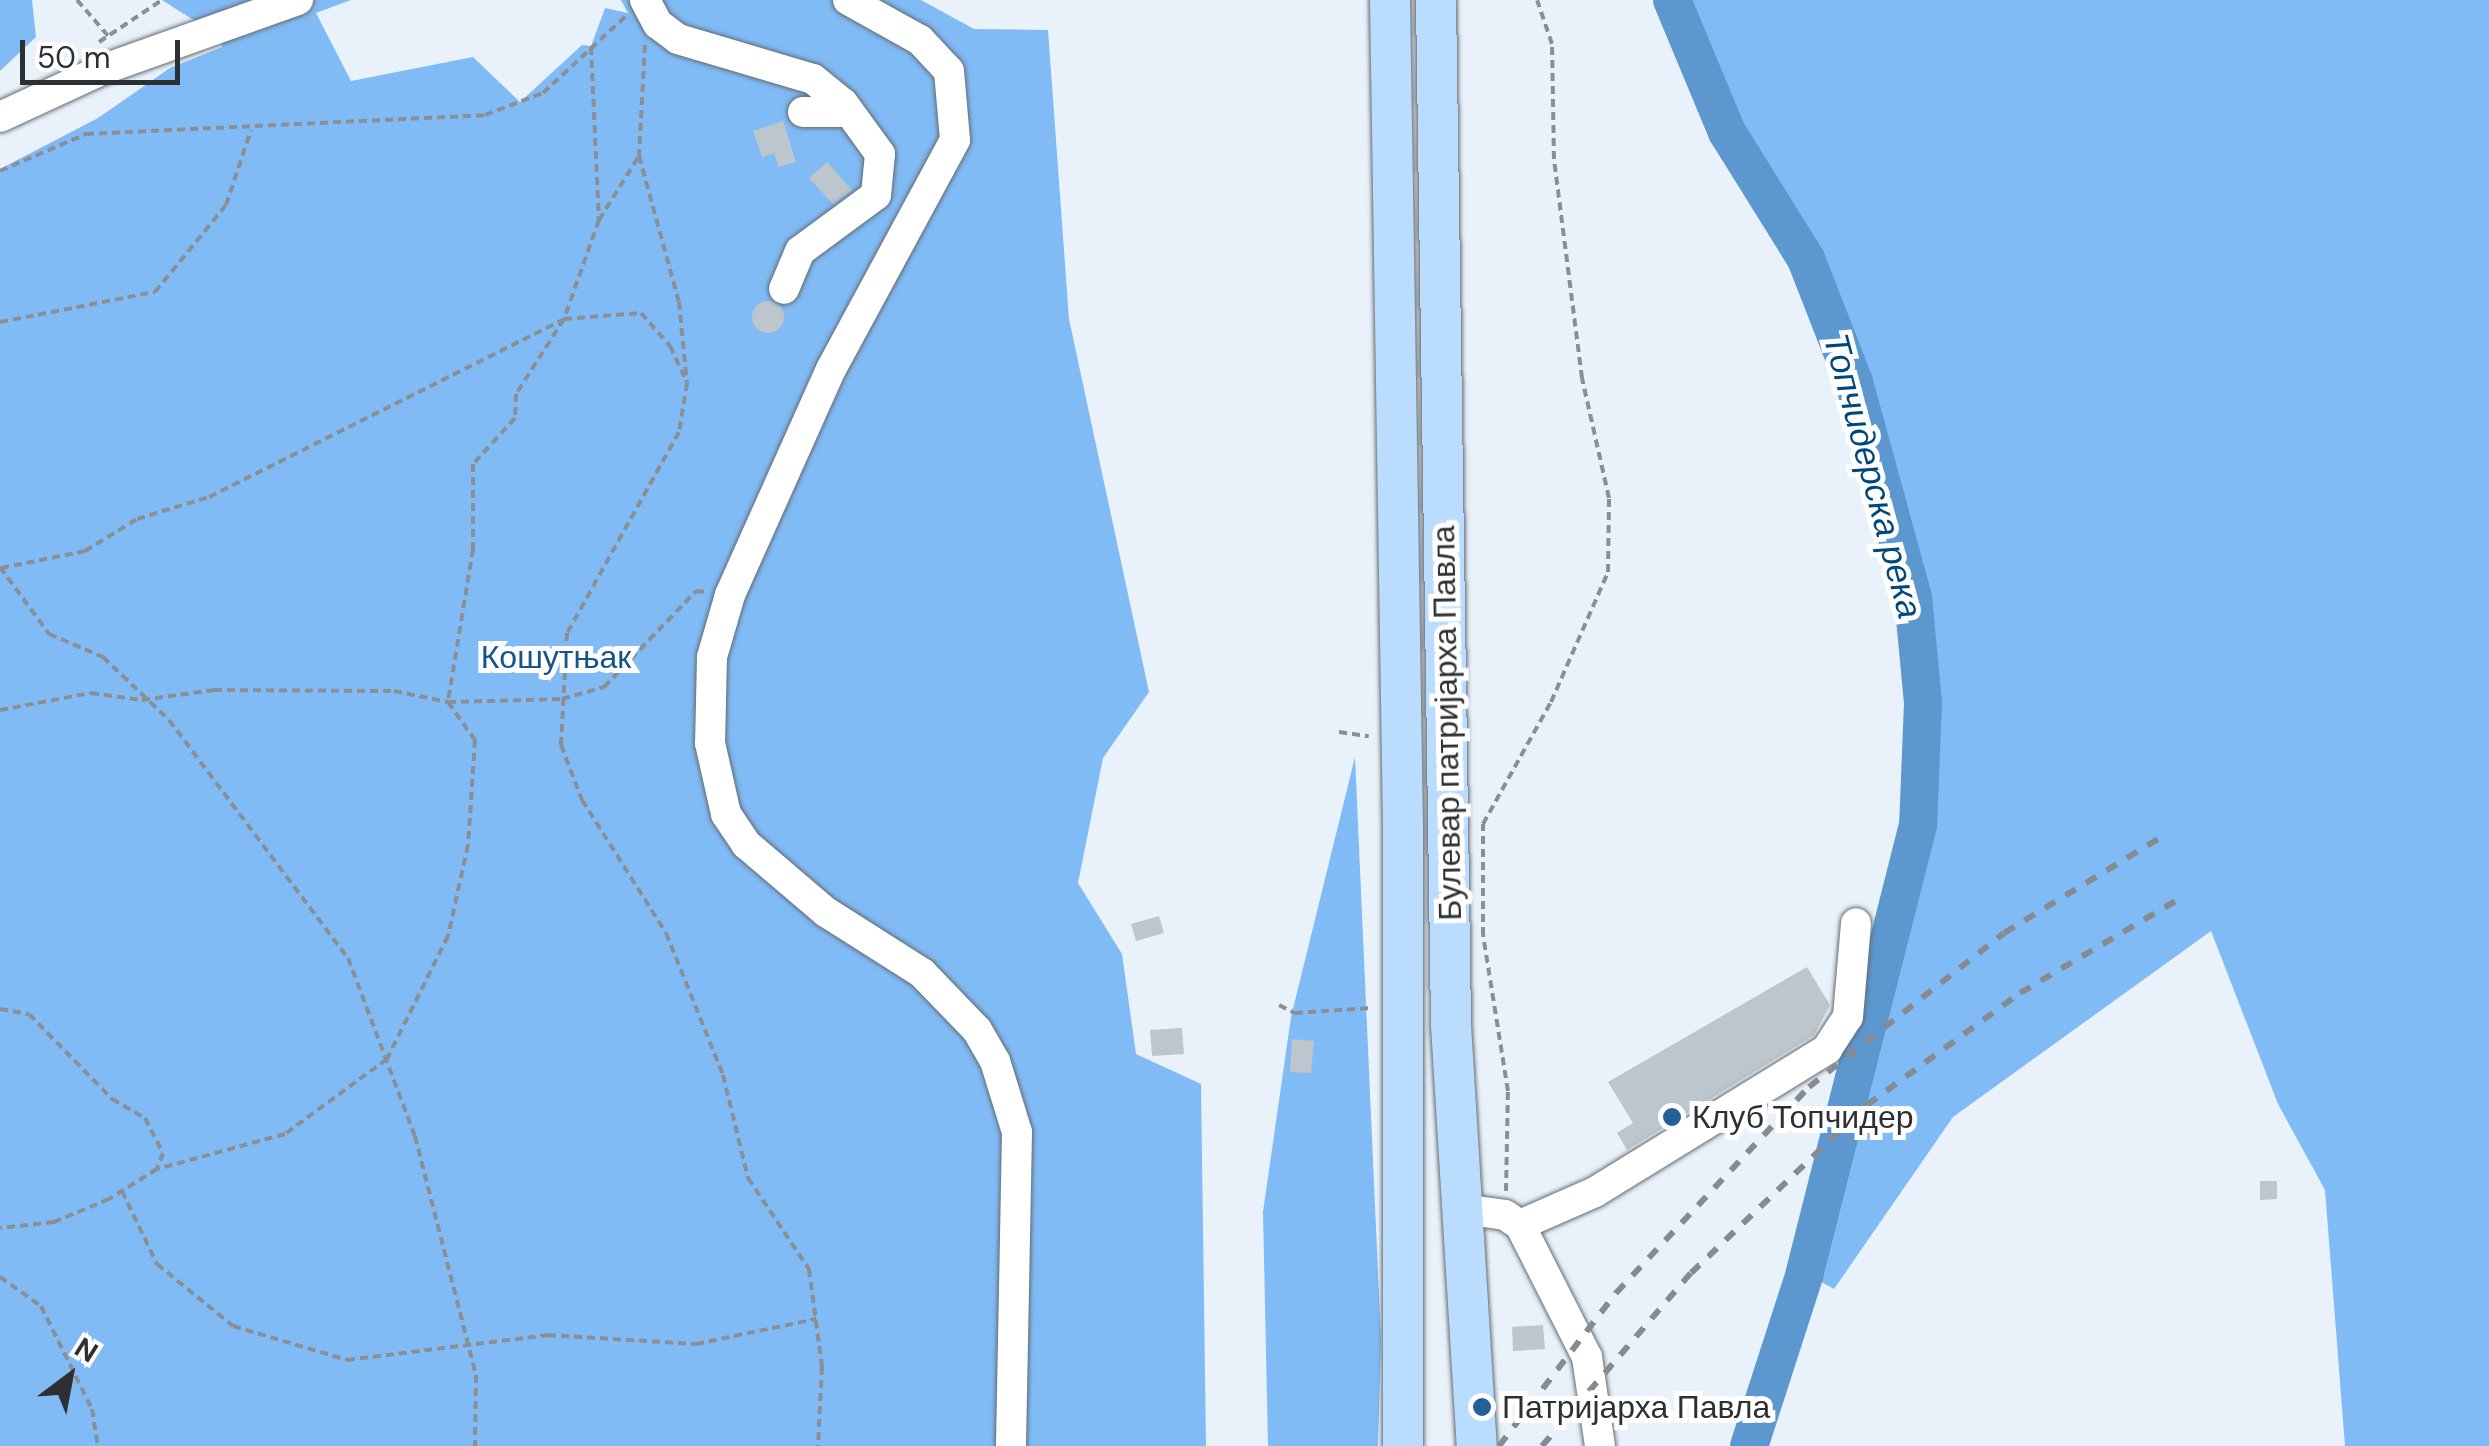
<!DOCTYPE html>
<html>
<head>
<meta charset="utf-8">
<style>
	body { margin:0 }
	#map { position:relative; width:2489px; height:1446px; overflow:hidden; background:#e9f2fa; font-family:"DM Sans",sans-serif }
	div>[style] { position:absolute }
	.forest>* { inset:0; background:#80bbf6 }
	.river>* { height:38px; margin:-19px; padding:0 19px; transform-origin:19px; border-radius:19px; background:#5d97d0 }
	.building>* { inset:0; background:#bdc5cd }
	.round { border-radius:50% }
	.path>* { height:4px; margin-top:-2px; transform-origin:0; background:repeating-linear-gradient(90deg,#898f95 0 8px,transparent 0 13px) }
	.roads { filter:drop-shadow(0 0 2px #646b72) drop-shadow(0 0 2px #646b72) }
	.minor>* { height:30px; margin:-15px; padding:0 15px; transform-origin:15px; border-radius:15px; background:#fff }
	.major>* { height:40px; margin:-20px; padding:0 20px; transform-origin:20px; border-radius:20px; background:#b9dcff }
	.rail>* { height:6px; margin-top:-3px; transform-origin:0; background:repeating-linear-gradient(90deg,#858b90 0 12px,transparent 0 24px) }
	.dots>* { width:28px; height:28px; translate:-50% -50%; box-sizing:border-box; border:5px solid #fff; border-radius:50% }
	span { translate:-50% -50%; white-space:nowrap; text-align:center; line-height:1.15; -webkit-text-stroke:10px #fff; paint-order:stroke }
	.park-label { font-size:32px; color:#145489 }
	.street-label { font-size:32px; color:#2d3033 }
	.poi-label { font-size:32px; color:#2d3033 }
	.left { translate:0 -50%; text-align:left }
	.water-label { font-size:35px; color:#00477b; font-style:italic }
	.north { position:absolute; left:20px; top:1326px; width:100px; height:100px; -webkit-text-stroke:8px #fff; paint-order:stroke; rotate:32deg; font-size:28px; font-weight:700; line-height:40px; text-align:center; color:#2d3033 }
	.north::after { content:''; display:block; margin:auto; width:35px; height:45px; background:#2d3033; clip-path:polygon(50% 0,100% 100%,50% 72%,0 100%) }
	.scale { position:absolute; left:20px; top:40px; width:160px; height:45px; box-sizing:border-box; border:5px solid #2d3033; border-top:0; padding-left:12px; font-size:30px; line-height:35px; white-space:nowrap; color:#2d3033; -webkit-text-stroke:8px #fff; paint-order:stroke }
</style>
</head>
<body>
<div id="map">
	<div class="forest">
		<i style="clip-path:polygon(0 0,32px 0,36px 37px,0 71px)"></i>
		<i style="clip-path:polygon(162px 0,351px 0,316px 13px,351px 81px,473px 57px,520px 102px,582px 45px,591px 46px,605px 8px,628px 13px,621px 0,921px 0,974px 29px,1048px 30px,1069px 319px,1149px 692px,1103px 758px,1078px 883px,1122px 954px,1136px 1054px,1201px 1084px,1206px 1446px,0 1446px,0 169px,98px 118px,170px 68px,222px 47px,219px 12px,195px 21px)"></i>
		<i style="clip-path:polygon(1672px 0,2489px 0,2489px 1446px,2345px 1446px,2325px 1190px,2278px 1104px,2211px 931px,1953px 1117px,1834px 1289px,1805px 1273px,1918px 825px,1923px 703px,1913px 597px,1854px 382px,1806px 259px,1727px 132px)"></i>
		<i style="clip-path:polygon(1355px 757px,1381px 1340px,1378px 1446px,1268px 1446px,1263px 1212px,1291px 1017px)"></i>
	</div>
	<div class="river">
		<i style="left:1672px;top:0;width:143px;rotate:67.4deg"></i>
		<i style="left:1727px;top:132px;width:150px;rotate:58.1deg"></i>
		<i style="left:1806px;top:259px;width:132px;rotate:68.7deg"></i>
		<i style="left:1854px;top:382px;width:223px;rotate:74.7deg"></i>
		<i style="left:1913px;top:597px;width:106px;rotate:84.6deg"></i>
		<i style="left:1923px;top:703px;width:122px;rotate:92.3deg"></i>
		<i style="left:1918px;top:825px;width:462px;rotate:104.2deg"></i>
		<i style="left:1805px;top:1273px;width:182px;rotate:107.9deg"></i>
	</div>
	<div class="building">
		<i style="clip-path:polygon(783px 121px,796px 162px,779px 167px,774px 153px,762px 157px,753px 131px)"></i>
		<i style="clip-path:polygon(827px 162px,852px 190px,833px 204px,809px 178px)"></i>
		<i class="round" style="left:752px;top:301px;width:32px;height:32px"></i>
		<i style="clip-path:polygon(1159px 916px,1164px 933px,1136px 941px,1131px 924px)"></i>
		<i style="clip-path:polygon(1807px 967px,1830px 1005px,1814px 1035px,1627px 1150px,1617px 1133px,1633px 1123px,1608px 1082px)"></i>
		<i style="clip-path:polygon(1182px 1028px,1184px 1054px,1152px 1056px,1150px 1030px)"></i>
		<i style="clip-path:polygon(1292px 1039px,1314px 1041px,1311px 1073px,1290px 1072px)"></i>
		<i style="clip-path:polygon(2260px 1181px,2277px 1181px,2277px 1199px,2260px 1200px)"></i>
		<i style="clip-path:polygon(1543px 1325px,1545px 1349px,1513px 1351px,1512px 1327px)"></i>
	</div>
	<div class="path">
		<i style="left:77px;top:0;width:50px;rotate:49deg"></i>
		<i style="left:99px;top:42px;width:76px;rotate:-33.7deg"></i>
		<i style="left:645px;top:45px;width:111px;rotate:93.1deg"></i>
		<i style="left:639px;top:156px;width:151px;rotate:74.7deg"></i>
		<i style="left:679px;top:302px;width:81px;rotate:84.4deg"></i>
		<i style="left:687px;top:383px;width:50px;rotate:99.3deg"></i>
		<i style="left:679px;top:432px;width:230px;rotate:119.1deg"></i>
		<i style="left:567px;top:633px;width:112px;rotate:93.1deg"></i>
		<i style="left:561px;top:745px;width:59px;rotate:69.1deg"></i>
		<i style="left:582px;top:800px;width:157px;rotate:57.7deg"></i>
		<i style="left:666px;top:933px;width:153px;rotate:68.1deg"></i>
		<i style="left:723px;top:1075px;width:106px;rotate:76.4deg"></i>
		<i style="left:748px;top:1178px;width:110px;rotate:56.2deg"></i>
		<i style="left:809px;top:1269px;width:99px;rotate:82.4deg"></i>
		<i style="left:822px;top:1367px;width:79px;rotate:92.9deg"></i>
		<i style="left:591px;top:47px;width:173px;rotate:87.4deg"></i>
		<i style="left:599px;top:220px;width:105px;rotate:109.5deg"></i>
		<i style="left:564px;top:319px;width:89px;rotate:122.6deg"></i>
		<i style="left:516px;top:394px;width:24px;rotate:92deg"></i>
		<i style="left:515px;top:418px;width:62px;rotate:132.4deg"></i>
		<i style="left:473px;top:464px;width:85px;rotate:90deg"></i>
		<i style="left:473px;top:549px;width:155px;rotate:99.3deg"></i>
		<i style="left:448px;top:702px;width:114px;rotate:-1.5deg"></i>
		<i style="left:562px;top:699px;width:44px;rotate:-15.9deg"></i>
		<i style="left:604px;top:687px;width:133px;rotate:-46.2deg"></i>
		<i style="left:696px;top:591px;width:10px;rotate:6deg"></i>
		<i style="left:0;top:171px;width:94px;rotate:-23.3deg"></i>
		<i style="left:86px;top:134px;width:399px;rotate:-2.7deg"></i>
		<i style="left:485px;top:115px;width:62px;rotate:-20.8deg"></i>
		<i style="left:543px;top:93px;width:115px;rotate:-42.9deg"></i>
		<i style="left:599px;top:220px;width:75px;rotate:-58deg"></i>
		<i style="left:0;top:322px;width:158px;rotate:-11deg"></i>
		<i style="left:155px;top:292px;width:112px;rotate:-50.8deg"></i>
		<i style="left:226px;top:205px;width:79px;rotate:-71.6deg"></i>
		<i style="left:0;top:567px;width:83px;rotate:53.8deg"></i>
		<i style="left:49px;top:634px;width:59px;rotate:23.1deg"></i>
		<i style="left:103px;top:657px;width:91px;rotate:43.7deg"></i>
		<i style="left:169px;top:720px;width:298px;rotate:53.1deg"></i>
		<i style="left:348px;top:958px;width:190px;rotate:69.4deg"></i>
		<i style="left:415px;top:1136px;width:247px;rotate:75.7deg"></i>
		<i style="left:476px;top:1375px;width:71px;rotate:90.8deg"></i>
		<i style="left:1px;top:568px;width:86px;rotate:-11.4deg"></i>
		<i style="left:85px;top:551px;width:61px;rotate:-31.6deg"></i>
		<i style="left:137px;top:519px;width:75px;rotate:-17deg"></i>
		<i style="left:209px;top:497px;width:397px;rotate:-26.6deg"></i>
		<i style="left:564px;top:319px;width:77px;rotate:-4.5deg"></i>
		<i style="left:641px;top:313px;width:44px;rotate:48.7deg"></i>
		<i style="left:670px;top:346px;width:35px;rotate:65deg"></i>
		<i style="left:0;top:710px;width:93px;rotate:-10.6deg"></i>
		<i style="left:91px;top:693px;width:51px;rotate:7.8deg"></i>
		<i style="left:142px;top:700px;width:73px;rotate:-7.9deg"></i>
		<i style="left:214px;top:690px;width:180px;rotate:0.3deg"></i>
		<i style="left:394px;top:691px;width:55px;rotate:11.5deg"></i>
		<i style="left:448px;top:702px;width:47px;rotate:54.6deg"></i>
		<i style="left:475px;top:740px;width:105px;rotate:93.8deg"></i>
		<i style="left:468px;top:845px;width:93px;rotate:102.4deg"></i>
		<i style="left:448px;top:936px;width:137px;rotate:116.4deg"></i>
		<i style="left:387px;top:1059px;width:127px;rotate:143.7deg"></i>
		<i style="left:285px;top:1134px;width:133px;rotate:164.7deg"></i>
		<i style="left:1339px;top:732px;width:30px;rotate:8deg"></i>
		<i style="left:1279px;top:1005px;width:18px;rotate:27deg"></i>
		<i style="left:1295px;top:1013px;width:76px;rotate:-3.8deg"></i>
		<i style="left:0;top:1009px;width:29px;rotate:10deg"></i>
		<i style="left:29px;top:1014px;width:119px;rotate:45.7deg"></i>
		<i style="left:112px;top:1099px;width:38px;rotate:30deg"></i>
		<i style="left:145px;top:1118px;width:39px;rotate:63deg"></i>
		<i style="left:163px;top:1153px;width:17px;rotate:111deg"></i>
		<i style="left:157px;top:1169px;width:57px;rotate:148deg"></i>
		<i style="left:109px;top:1199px;width:60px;rotate:157.3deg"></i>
		<i style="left:54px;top:1222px;width:54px;rotate:173.7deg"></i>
		<i style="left:122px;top:1191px;width:81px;rotate:64.4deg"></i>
		<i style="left:157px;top:1264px;width:98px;rotate:39.2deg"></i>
		<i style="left:233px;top:1326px;width:119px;rotate:16.6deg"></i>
		<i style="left:347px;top:1360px;width:203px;rotate:-7.1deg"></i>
		<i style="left:548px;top:1335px;width:148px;rotate:3.5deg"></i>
		<i style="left:696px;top:1344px;width:123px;rotate:-11.8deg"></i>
		<i style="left:1506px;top:1191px;width:100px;rotate:-88.9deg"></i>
		<i style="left:1508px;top:1091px;width:158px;rotate:-99.1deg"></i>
		<i style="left:1483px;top:935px;width:111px;rotate:-90deg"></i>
		<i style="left:1483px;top:824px;width:140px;rotate:-60.9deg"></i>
		<i style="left:1551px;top:702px;width:142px;rotate:-66.3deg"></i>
		<i style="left:1608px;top:572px;width:74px;rotate:-89.2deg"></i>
		<i style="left:1609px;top:498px;width:123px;rotate:-102.7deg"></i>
		<i style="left:1582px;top:378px;width:221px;rotate:-97.3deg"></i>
		<i style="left:1554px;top:159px;width:115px;rotate:-91deg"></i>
		<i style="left:1552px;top:44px;width:46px;rotate:-108.8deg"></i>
		<i style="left:0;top:1277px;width:50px;rotate:35.3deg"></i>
		<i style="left:41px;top:1306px;width:115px;rotate:63.7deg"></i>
		<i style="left:92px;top:1409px;width:37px;rotate:81deg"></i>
	</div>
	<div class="roads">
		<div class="minor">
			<i style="left:645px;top:0;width:27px;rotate:62deg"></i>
			<i style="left:658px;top:24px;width:25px;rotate:37deg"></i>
			<i style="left:678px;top:39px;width:141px;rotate:16.5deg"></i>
			<i style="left:813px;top:79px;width:38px;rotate:39deg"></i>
			<i style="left:843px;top:103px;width:63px;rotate:54deg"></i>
			<i style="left:880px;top:154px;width:41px;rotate:95.6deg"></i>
			<i style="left:876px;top:195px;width:94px;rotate:143.6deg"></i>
			<i style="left:800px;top:251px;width:41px;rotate:112.8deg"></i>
			<i style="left:848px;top:0;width:82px;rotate:29.1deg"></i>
			<i style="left:920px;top:40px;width:42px;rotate:46.9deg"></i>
			<i style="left:949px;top:71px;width:69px;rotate:85deg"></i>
			<i style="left:955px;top:140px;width:260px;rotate:118.4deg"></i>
			<i style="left:831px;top:369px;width:248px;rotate:114.1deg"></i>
			<i style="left:730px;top:595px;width:65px;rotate:106.2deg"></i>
			<i style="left:712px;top:657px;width:86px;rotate:91.3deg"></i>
			<i style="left:710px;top:743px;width:73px;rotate:77.3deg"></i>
			<i style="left:726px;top:814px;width:36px;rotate:56deg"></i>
			<i style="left:746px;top:844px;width:105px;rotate:40.4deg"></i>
			<i style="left:826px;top:912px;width:114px;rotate:32.4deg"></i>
			<i style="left:922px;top:973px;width:79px;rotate:46deg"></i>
			<i style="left:977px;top:1030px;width:36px;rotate:60deg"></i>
			<i style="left:995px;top:1061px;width:74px;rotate:72.8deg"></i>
			<i style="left:1017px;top:1132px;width:314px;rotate:91.1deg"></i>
			<i style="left:803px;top:112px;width:46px"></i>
			<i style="left:0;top:117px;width:115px;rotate:-24.8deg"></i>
			<i style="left:104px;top:69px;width:206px;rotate:-19.6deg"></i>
			<i style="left:1463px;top:1209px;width:42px;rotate:8.1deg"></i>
			<i style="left:1505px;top:1215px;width:18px;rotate:34deg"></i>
			<i style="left:1520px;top:1225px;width:148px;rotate:63.1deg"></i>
			<i style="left:1587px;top:1357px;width:90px;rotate:81.7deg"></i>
			<i style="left:1520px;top:1225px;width:82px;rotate:-23.7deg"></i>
			<i style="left:1595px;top:1192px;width:273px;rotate:-31.6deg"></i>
			<i style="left:1827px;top:1049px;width:38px;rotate:-57deg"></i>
			<i style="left:1848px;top:1017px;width:94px;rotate:-85.1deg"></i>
		</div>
		<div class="major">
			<i style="left:1390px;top:0;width:823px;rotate:89.1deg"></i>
			<i style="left:1403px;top:823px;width:623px;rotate:90deg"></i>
			<i style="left:1436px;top:0;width:1025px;rotate:89.16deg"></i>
			<i style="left:1451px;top:1025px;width:422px;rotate:86.5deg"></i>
		</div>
	</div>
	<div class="rail">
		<i style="left:1499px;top:1446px;width:193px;rotate:-52.6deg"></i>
		<i style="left:1616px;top:1293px;width:282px;rotate:-46.9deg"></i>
		<i style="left:1809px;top:1087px;width:248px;rotate:-38.3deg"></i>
		<i style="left:2004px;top:933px;width:186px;rotate:-31.4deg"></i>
		<i style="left:1542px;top:1446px;width:228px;rotate:-49.3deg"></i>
		<i style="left:1691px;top:1273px;width:243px;rotate:-43.7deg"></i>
		<i style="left:1867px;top:1105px;width:190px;rotate:-36.2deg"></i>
		<i style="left:2020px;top:993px;width:182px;rotate:-30.6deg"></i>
	</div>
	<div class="dots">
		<i style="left:1672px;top:1117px;background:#236096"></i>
		<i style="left:1482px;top:1407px;background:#236096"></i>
	</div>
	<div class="park-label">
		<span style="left:556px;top:657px">Кошутњак</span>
	</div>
	<div class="street-label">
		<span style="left:1447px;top:723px;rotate:-91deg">Булевар патријарха Павла</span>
	</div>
	<div class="poi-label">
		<span class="left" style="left:1692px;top:1117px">Клуб Топчидер</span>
		<span class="left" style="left:1502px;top:1407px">Патријарха Павла</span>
	</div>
	<div class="water-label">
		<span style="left:1873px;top:476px;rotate:75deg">Топчидерска река</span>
	</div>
	<div class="north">N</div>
	<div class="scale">50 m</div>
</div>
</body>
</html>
